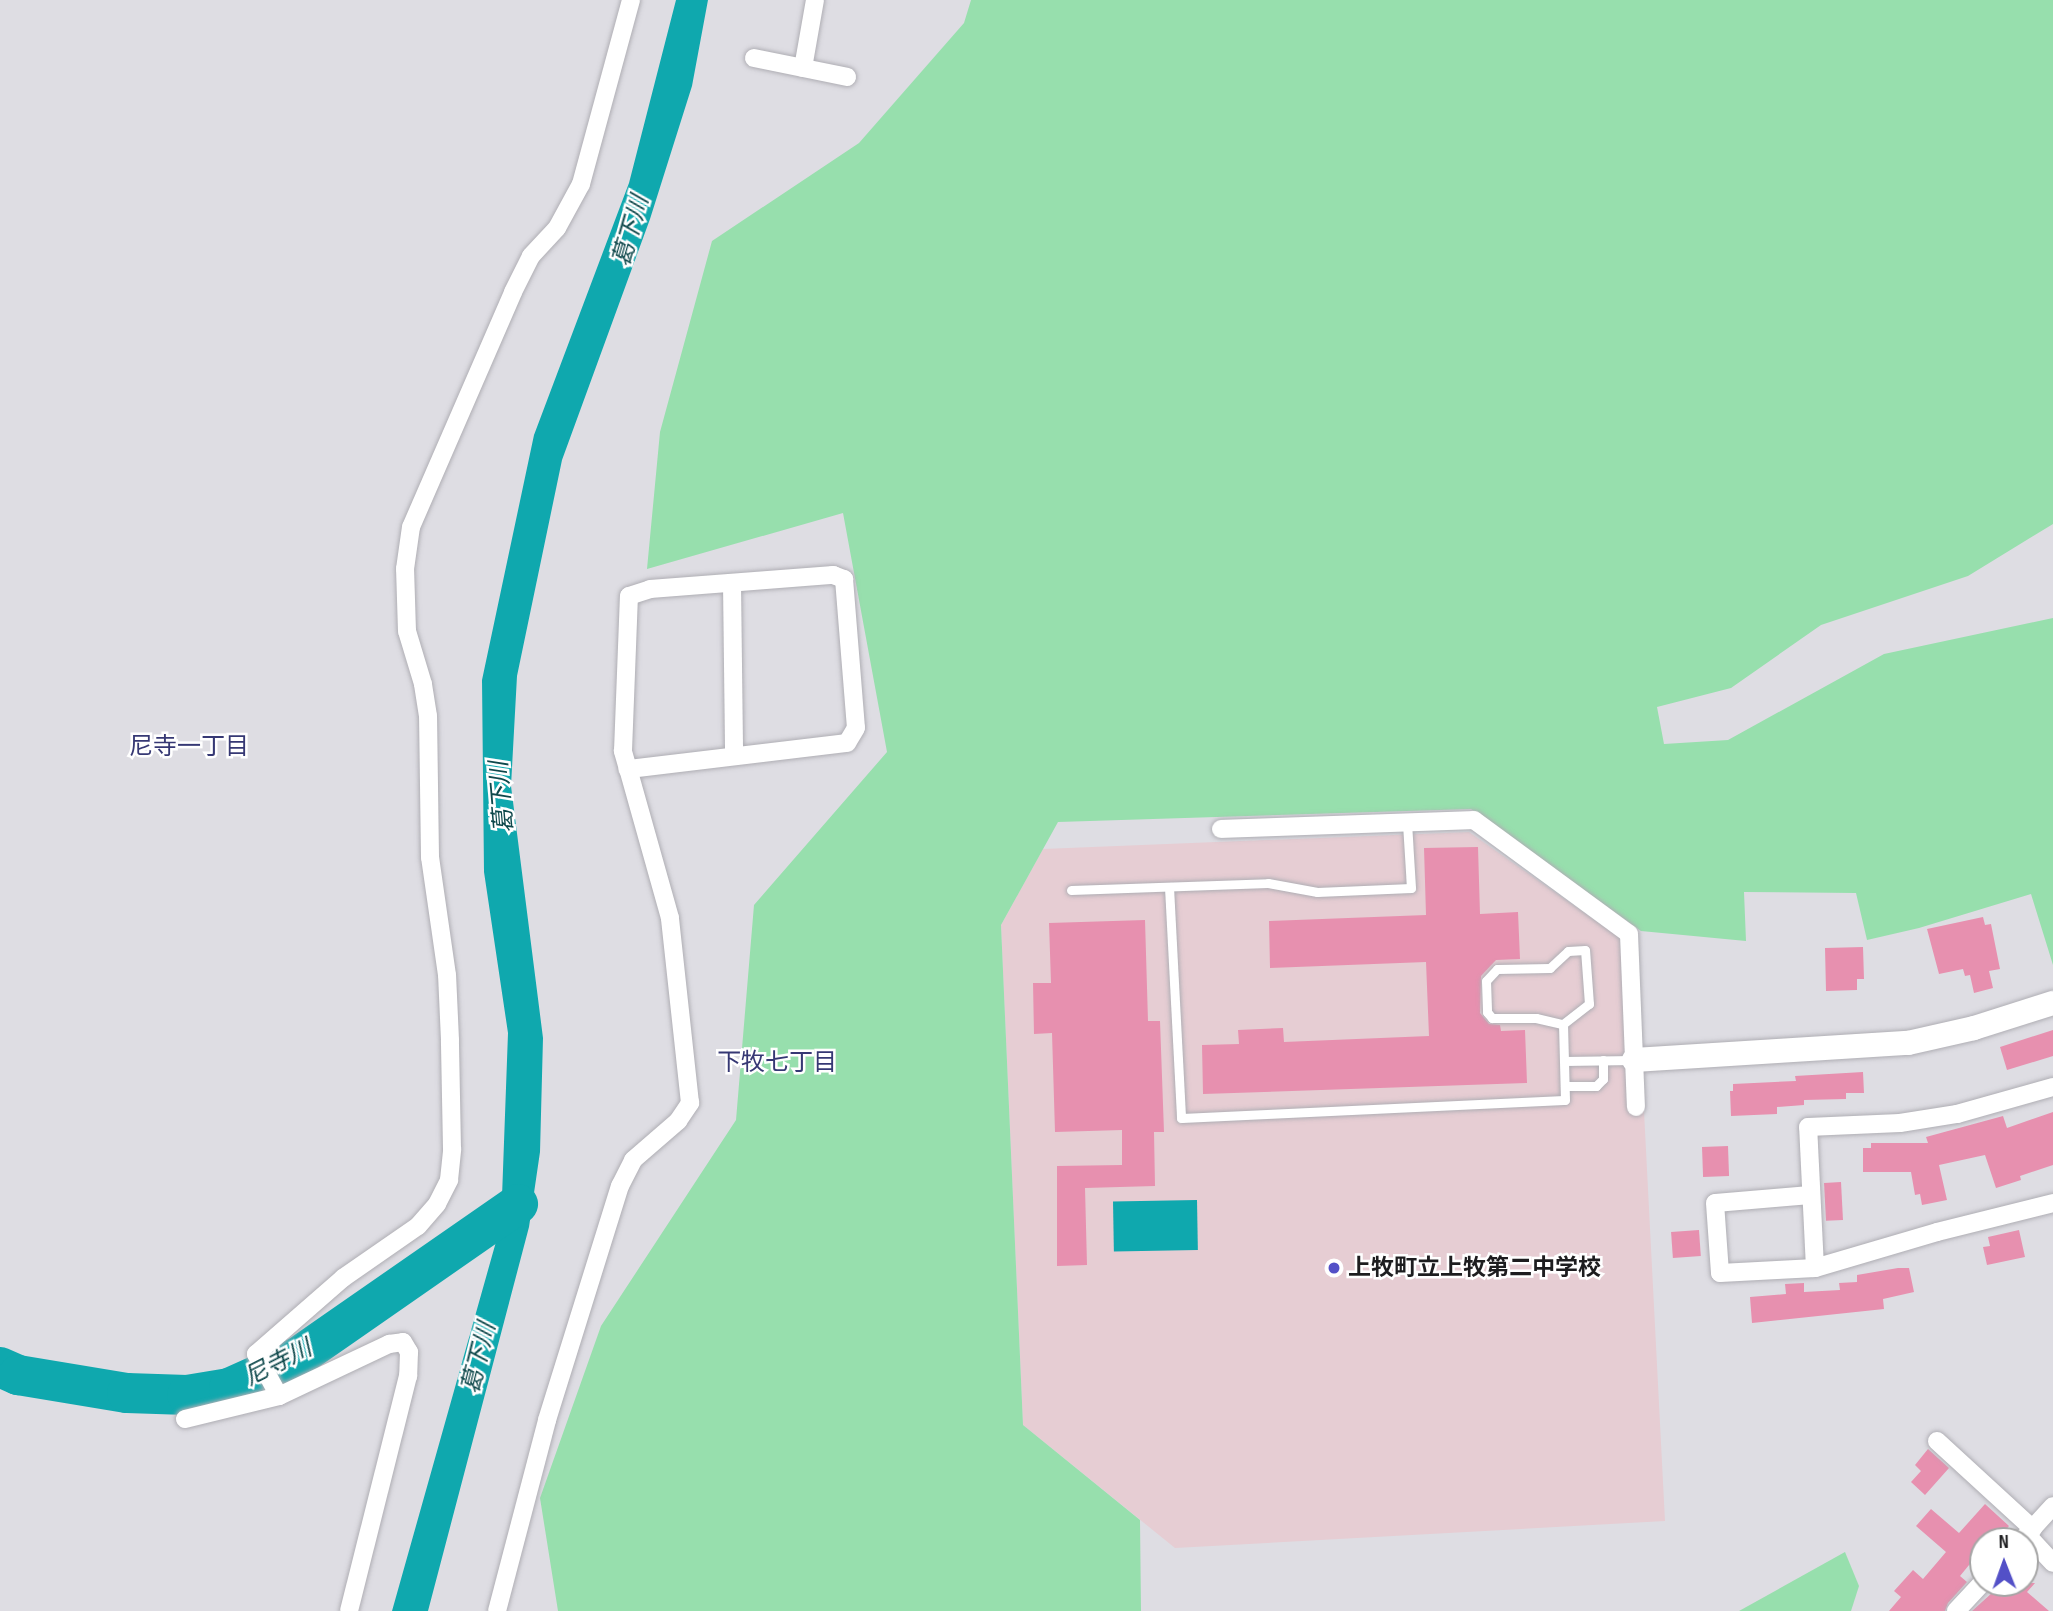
<!DOCTYPE html>
<meta charset="utf-8">
<style>
body{margin:0}
#map{position:relative;width:2053px;height:1611px;overflow:hidden;background:#dedde3;font-family:"Sofia Sans Condensed","Noto Sans JP",sans-serif}
div>[style]{position:absolute}
.education>*{inset:0;background:#e6cdd3}
.green>*{inset:0;background:#97dfad}
.water>*{inset:0;background:#0fa8ae;transform-origin:0 0}
.river>*{height:40px;margin:-20px;padding:0 20px;transform-origin:20px;border-radius:20px;background:#0fa8ae}
.building>*{inset:0;background:#e790af;transform-origin:0 0}
.roads{filter:drop-shadow(0 0 2px #afaeb4) drop-shadow(0 0 2px #afaeb4)}
.lane>*{height:9px;margin:-4.5px;padding:0 4.5px;transform-origin:4.5px;border-radius:4.5px;background:#fff}
.street>*{height:18px;margin:-9px;padding:0 9px;transform-origin:9px;border-radius:9px;background:#fff}
.secondary>*{height:24px;margin:-12px;padding:0 12px;transform-origin:12px;border-radius:12px;background:#fff}
.dots>*{width:19px;height:19px;translate:-50% -50%;box-sizing:border-box;border:4px solid #fff;border-radius:50%}
span{translate:-50% -50%;white-space:nowrap;text-align:center;line-height:1.15;-webkit-text-stroke:5px #fff;paint-order:stroke}
.poi-label{font-size:23px;color:#1d1d1f;font-weight:700}
.left{translate:0 -50%;text-align:left}
.water-label{font-size:24px;color:#0e484b;font-style:italic}
.neighbourhood-label{font-size:24px;color:#363874}
.north{position:absolute;left:1969px;top:1527px;width:70px;height:70px;box-sizing:border-box;background:#fff;border:2px solid #a5a5a5;border-radius:50%;rotate:359deg;font-size:19px;font-weight:700;line-height:28px;text-align:center;color:#1d1d1f}
.north::after{content:'';display:block;margin:auto;width:24px;height:32px;background:#5350c7;clip-path:polygon(50% 0,100% 100%,50% 72%,0 100%)}
</style>
<div id="map">
<div class="education">
<div style="clip-path:polygon(1469px 832px,1620px 938px,1629px 1110px,1644px 1111px,1665px 1521px,1175px 1548px,1023px 1425px,1001px 925px,1043px 849px)"></div>
</div>
<div class="green">
<div style="clip-path:polygon(971px 0,2053px 0,2053px 524px,1968px 576px,1821px 625px,1731px 688px,1657px 707px,1664px 744px,1728px 740px,1884px 654px,2053px 618px,2053px 965px,2031px 894px,1919px 928px,1867px 940px,1856px 893px,1744px 892px,1746px 941px,1641px 931px,1471px 809px,1058px 822px,1001px 925px,1023px 1425px,1140px 1520px,1141px 1611px,558px 1611px,540px 1498px,601px 1326px,736px 1120px,754px 905px,887px 752px,843px 513px,647px 569px,660px 432px,712px 241px,859px 143px,964px 23px)"></div>
<div style="clip-path:polygon(1845px 1552px,1859px 1586px,1851px 1611px,1739px 1611px)"></div>
</div>
<div class="water">
<div style="clip-path:polygon(676px 0,708px 0,692px 86px,650px 219px,562px 460px,517px 676px,511px 786px,543px 1038px,540px 1152px,529px 1227px,428px 1611px,392px 1611px,501px 1224px,508px 1033px,484px 872px,482px 680px,534px 435px,629px 183px)"></div>
<div style="left:1197px;top:1200px;width:50px;height:84px;rotate:89deg"></div>
</div>
<div class="river">
<div style="left:0;top:1367px;width:20px;rotate:24deg"></div>
<div style="left:18px;top:1375px;width:110px;rotate:9.4deg"></div>
<div style="left:127px;top:1393px;width:60px;rotate:1.9deg"></div>
<div style="left:187px;top:1395px;width:43px;rotate:-9.5deg"></div>
<div style="left:229px;top:1388px;width:76px;rotate:-24.2deg"></div>
<div style="left:298px;top:1357px;width:268px;rotate:-34.8deg"></div>
</div>
<div class="building">
<div style="clip-path:polygon(1478px 847px,1480px 914px,1518px 912px,1520px 959px,1496px 960px,1481px 976px,1480px 1013px,1489px 1024px,1500px 1025px,1501px 1031px,1525px 1030px,1527px 1083px,1203px 1094px,1202px 1045px,1239px 1044px,1238px 1030px,1283px 1028px,1284px 1042px,1429px 1036px,1426px 962px,1270px 968px,1269px 921px,1426px 915px,1424px 848px)"></div>
<div style="clip-path:polygon(1983px 917px,1985px 925px,1991px 924px,2000px 969px,1989px 971px,1993px 988px,1974px 993px,1970px 975px,1965px 976px,1963px 969px,1939px 974px,1927px 929px)"></div>
<div style="clip-path:polygon(1145px 920px,1148px 1021px,1160px 1021px,1164px 1132px,1154px 1132px,1155px 1186px,1085px 1188px,1087px 1265px,1057px 1266px,1057px 1166px,1122px 1165px,1122px 1130px,1055px 1132px,1052px 1033px,1034px 1034px,1033px 983px,1051px 983px,1049px 923px)"></div>
<div style="clip-path:polygon(1863px 947px,1864px 979px,1857px 979px,1857px 990px,1826px 991px,1825px 948px)"></div>
<div style="clip-path:polygon(2053px 1030px,2053px 1056px,2007px 1070px,2000px 1047px)"></div>
<div style="clip-path:polygon(1863px 1072px,1864px 1093px,1846px 1093px,1846px 1099px,1804px 1100px,1804px 1105px,1777px 1107px,1777px 1114px,1731px 1116px,1730px 1091px,1733px 1091px,1733px 1084px,1796px 1081px,1795px 1076px)"></div>
<div style="clip-path:polygon(2053px 1112px,2053px 1165px,2020px 1176px,2021px 1180px,1996px 1188px,1985px 1155px,1939px 1165px,1947px 1200px,1922px 1205px,1920px 1194px,1915px 1195px,1911px 1172px,1863px 1172px,1863px 1148px,1871px 1148px,1871px 1143px,1928px 1143px,1926px 1137px,2003px 1116px,2007px 1128px)"></div>
<div style="left:1728px;top:1146px;width:30px;height:26px;rotate:88deg"></div>
<div style="left:1841px;top:1182px;width:38px;height:17px;rotate:87deg"></div>
<div style="left:1699px;top:1230px;width:26px;height:28px;rotate:86deg"></div>
<div style="clip-path:polygon(2019px 1230px,2025px 1257px,1987px 1265px,1983px 1247px,1990px 1246px,1988px 1237px)"></div>
<div style="clip-path:polygon(1898px 1268px,1909px 1268px,1914px 1292px,1883px 1299px,1884px 1309px,1752px 1323px,1750px 1297px,1786px 1294px,1785px 1284px,1804px 1283px,1804px 1292px,1840px 1290px,1839px 1283px,1857px 1282px,1857px 1275px)"></div>
<div style="clip-path:polygon(1928px 1449px,1949px 1468px,1925px 1495px,1911px 1482px,1921px 1471px,1915px 1465px)"></div>
<div style="clip-path:polygon(1985px 1504px,2009px 1526px,1996px 1541px,1983px 1541px,1983px 1548px,1960px 1576px,1967px 1582px,1948px 1603px,1945px 1611px,1889px 1611px,1901px 1597px,1894px 1591px,1913px 1570px,1923px 1579px,1946px 1552px,1916px 1526px,1931px 1509px,1959px 1533px)"></div>
<div style="clip-path:polygon(2003px 1583px,2035px 1583px,2027px 1592px,2049px 1611px,1972px 1611px)"></div>
</div>
<div class="roads">
<div class="lane">
<div style="left:1169px;top:887px;width:231px;rotate:87deg"></div>
<div style="left:1181px;top:1118px;width:384px;rotate:-2.7deg"></div>
<div style="left:1565px;top:1100px;width:76px;rotate:-91.5deg"></div>
<div style="left:1563px;top:1024px;width:33px;rotate:-38deg"></div>
<div style="left:1589px;top:1004px;width:54px;rotate:-94.2deg"></div>
<div style="left:1585px;top:950px;width:17px;rotate:177deg"></div>
<div style="left:1568px;top:951px;width:25px;rotate:137deg"></div>
<div style="left:1550px;top:968px;width:53px;rotate:178.9deg"></div>
<div style="left:1497px;top:969px;width:16px;rotate:133deg"></div>
<div style="left:1486px;top:981px;width:31px;rotate:88deg"></div>
<div style="left:1487px;top:1012px;width:8px;rotate:50deg"></div>
<div style="left:1492px;top:1018px;width:44px"></div>
<div style="left:1536px;top:1018px;width:28px;rotate:13deg"></div>
<div style="left:1071px;top:890px;width:197px;rotate:-2deg"></div>
<div style="left:1268px;top:883px;width:50px;rotate:10.4deg"></div>
<div style="left:1317px;top:892px;width:94px;rotate:-2.4deg"></div>
<div style="left:1411px;top:888px;width:65px;rotate:-93.5deg"></div>
<div style="left:1564px;top:1061px;width:69px;rotate:-0.8deg"></div>
<div style="left:1565px;top:1086px;width:31px"></div>
<div style="left:1596px;top:1086px;width:10px;rotate:-45deg"></div>
<div style="left:1603px;top:1079px;width:19px;rotate:-90deg"></div>
</div>
<div class="street">
<div style="left:754px;top:58px;width:95px;rotate:11.5deg"></div>
<div style="left:803px;top:68px;width:69px;rotate:-80deg"></div>
<div style="left:732px;top:583px;width:173px;rotate:89.3deg"></div>
<div style="left:1221px;top:829px;width:253px;rotate:-2deg"></div>
<div style="left:1474px;top:820px;width:192px;rotate:36.3deg"></div>
<div style="left:1629px;top:934px;width:173px;rotate:87.7deg"></div>
<div style="left:1810px;top:1195px;width:95px;rotate:175.2deg"></div>
<div style="left:1715px;top:1203px;width:70px;rotate:85.9deg"></div>
<div style="left:1720px;top:1273px;width:95px;rotate:-3deg"></div>
<div style="left:1815px;top:1268px;width:127px;rotate:-16.4deg"></div>
<div style="left:1937px;top:1232px;width:120px;rotate:-14deg"></div>
<div style="left:1815px;top:1268px;width:141px;rotate:-92.8deg"></div>
<div style="left:1808px;top:1127px;width:92px;rotate:-2.5deg"></div>
<div style="left:1900px;top:1123px;width:58px;rotate:-9deg"></div>
<div style="left:1957px;top:1114px;width:100px;rotate:-15.7deg"></div>
<div style="left:279px;top:1396px;width:48px;rotate:-118.7deg"></div>
<div style="left:256px;top:1354px;width:116px;rotate:-41.1deg"></div>
<div style="left:343px;top:1278px;width:91px;rotate:-34.7deg"></div>
<div style="left:418px;top:1226px;width:29px;rotate:-49deg"></div>
<div style="left:437px;top:1204px;width:27px;rotate:-63deg"></div>
<div style="left:449px;top:1180px;width:31px;rotate:-84deg"></div>
<div style="left:452px;top:1149px;width:109px;rotate:-91.1deg"></div>
<div style="left:450px;top:1040px;width:65px;rotate:-92.6deg"></div>
<div style="left:447px;top:975px;width:119px;rotate:-98.2deg"></div>
<div style="left:430px;top:857px;width:141px;rotate:-90.8deg"></div>
<div style="left:428px;top:716px;width:32px;rotate:-99deg"></div>
<div style="left:423px;top:684px;width:55px;rotate:-106.8deg"></div>
<div style="left:407px;top:631px;width:62px;rotate:-91.8deg"></div>
<div style="left:405px;top:569px;width:42px;rotate:-81.9deg"></div>
<div style="left:411px;top:527px;width:256px;rotate:-66.5deg"></div>
<div style="left:513px;top:292px;width:40px;rotate:-63.4deg"></div>
<div style="left:531px;top:256px;width:38px;rotate:-47deg"></div>
<div style="left:557px;top:228px;width:50px;rotate:-61.4deg"></div>
<div style="left:581px;top:184px;width:191px;rotate:-74.8deg"></div>
<div style="left:185px;top:1419px;width:97px;rotate:-13.7deg"></div>
<div style="left:279px;top:1396px;width:122px;rotate:-25.3deg"></div>
<div style="left:389px;top:1344px;width:14px;rotate:-8deg"></div>
<div style="left:403px;top:1342px;width:12px;rotate:59deg"></div>
<div style="left:409px;top:1352px;width:24px;rotate:92deg"></div>
<div style="left:408px;top:1376px;width:242px;rotate:104.1deg"></div>
<div style="left:1937px;top:1441px;width:130px;rotate:42.5deg"></div>
<div style="left:2027px;top:1535px;width:38px;rotate:47deg"></div>
<div style="left:2021px;top:1541px;width:47px;rotate:-47.6deg"></div>
<div style="left:497px;top:1611px;width:197px;rotate:-75.3deg"></div>
<div style="left:547px;top:1420px;width:245px;rotate:-72.7deg"></div>
<div style="left:620px;top:1186px;width:29px;rotate:-63deg"></div>
<div style="left:633px;top:1160px;width:60px;rotate:-40.9deg"></div>
<div style="left:678px;top:1121px;width:22px;rotate:-56deg"></div>
<div style="left:690px;top:1103px;width:186px;rotate:-96.2deg"></div>
<div style="left:670px;top:918px;width:155px;rotate:-105.7deg"></div>
<div style="left:628px;top:769px;width:19px;rotate:-106deg"></div>
<div style="left:623px;top:751px;width:155px;rotate:-87.8deg"></div>
<div style="left:629px;top:596px;width:22px;rotate:-18deg"></div>
<div style="left:650px;top:589px;width:184px;rotate:-4.4deg"></div>
<div style="left:833px;top:575px;width:12px;rotate:20deg"></div>
<div style="left:844px;top:579px;width:149px;rotate:85.4deg"></div>
<div style="left:856px;top:728px;width:17px;rotate:121deg"></div>
<div style="left:847px;top:743px;width:221px;rotate:173.2deg"></div>
<div style="left:1956px;top:1611px;width:40px;rotate:-47deg"></div>
</div>
<div class="secondary">
<div style="left:1634px;top:1060px;width:275px;rotate:-3.6deg"></div>
<div style="left:1908px;top:1043px;width:68px;rotate:-12.8deg"></div>
<div style="left:1974px;top:1028px;width:83px;rotate:-17.6deg"></div>
</div>
</div>
<div class="dots">
<div style="left:1334px;top:1268px;background:#5350c7"></div>
</div>
<div class="poi-label">
<span class="left" style="left:1348px;top:1268px">上牧町立上牧第二中学校</span>
</div>
<div class="water-label">
<span style="left:631px;top:231px;rotate:-74deg">葛下川</span>
<span style="left:502px;top:797px;rotate:-95deg">葛下川</span>
<span style="left:479px;top:1358px;rotate:-76deg">葛下川</span>
<span style="left:278px;top:1363px;rotate:-27deg">尼寺川</span>
</div>
<div class="neighbourhood-label">
<span style="left:189px;top:747px">尼寺一丁目</span>
<span style="left:777px;top:1063px">下牧七丁目</span>
</div>
<div class="north">N</div>
</div>
